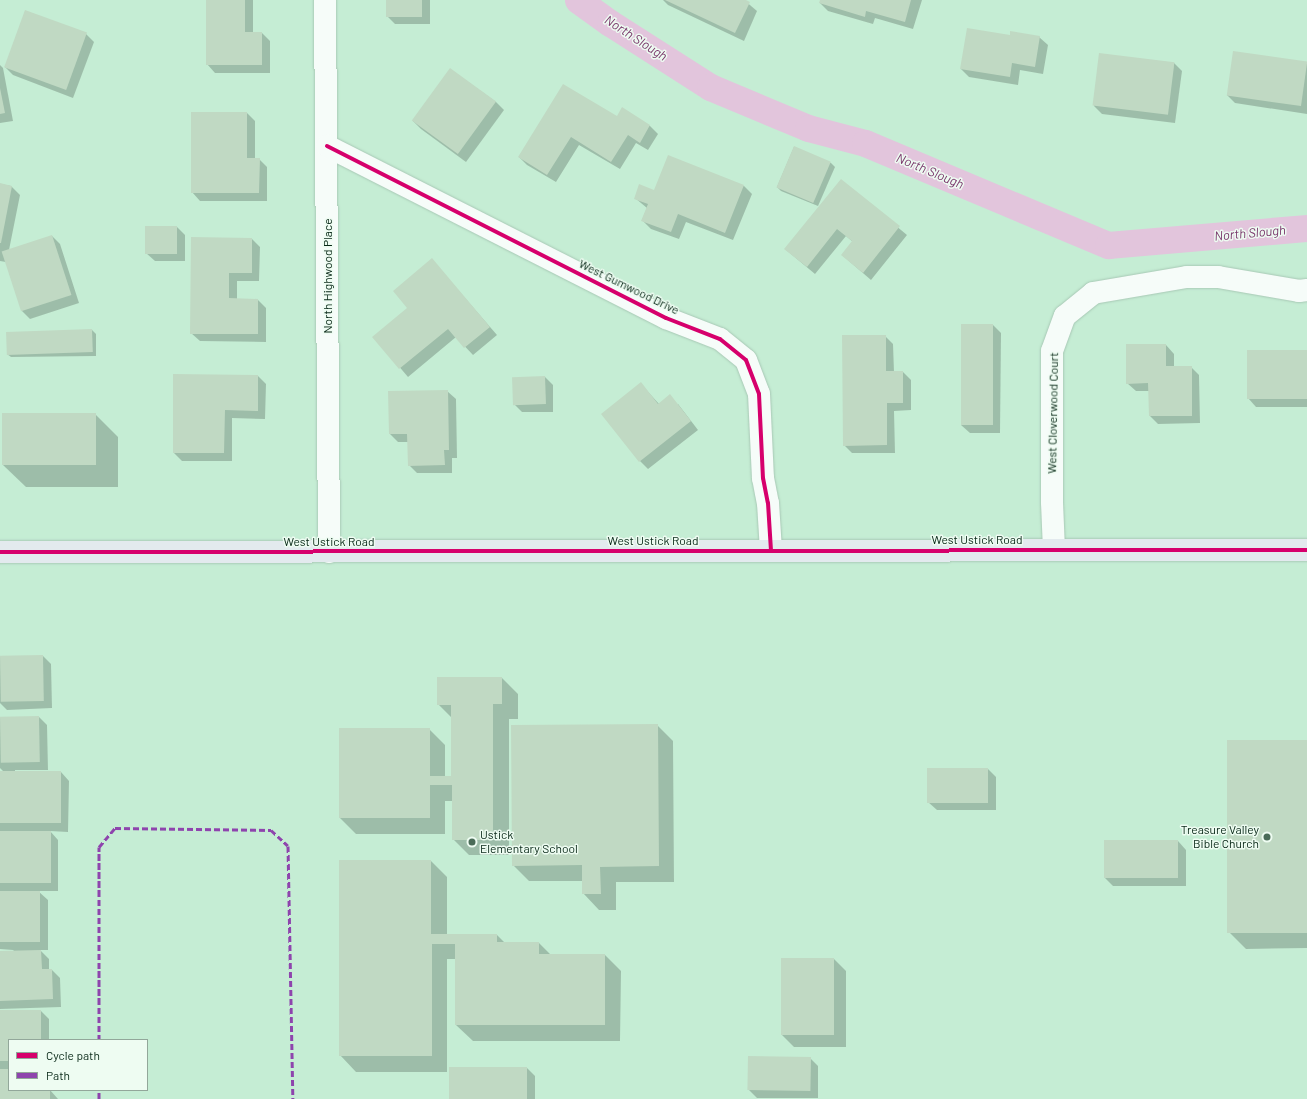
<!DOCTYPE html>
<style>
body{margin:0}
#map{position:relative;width:1307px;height:1099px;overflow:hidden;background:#c5edd4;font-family:Barlow,sans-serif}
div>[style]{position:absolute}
.shadow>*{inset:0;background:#0003}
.canal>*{height:27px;margin:-13.5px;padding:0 13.5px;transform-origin:13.5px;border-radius:13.5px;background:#e2c5dc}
.building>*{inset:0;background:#c0d9c3;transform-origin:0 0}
.roads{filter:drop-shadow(0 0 1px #a8c8b5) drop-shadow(0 0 1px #a8c8b5)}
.minor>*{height:22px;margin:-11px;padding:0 11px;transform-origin:11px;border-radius:11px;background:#f6fcf9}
.major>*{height:22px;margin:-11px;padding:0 11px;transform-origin:11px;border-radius:11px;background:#e3eaee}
.quiet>*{height:3px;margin-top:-1.5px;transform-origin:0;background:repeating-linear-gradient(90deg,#8e44ad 0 6px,transparent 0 9px)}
.cycleway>*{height:4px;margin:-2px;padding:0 2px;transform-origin:2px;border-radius:2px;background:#d6006c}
.dots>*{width:11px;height:11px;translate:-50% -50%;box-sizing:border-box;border:2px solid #eefcf2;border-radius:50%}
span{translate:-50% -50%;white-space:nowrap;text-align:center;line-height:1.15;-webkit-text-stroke:3px #eefcf2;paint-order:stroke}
.street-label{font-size:12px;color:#072716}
.poi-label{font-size:12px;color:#072716}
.right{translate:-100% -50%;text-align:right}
.left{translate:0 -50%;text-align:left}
.water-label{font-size:13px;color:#79366b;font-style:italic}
.legend{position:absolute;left:8px;top:1039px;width:140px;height:52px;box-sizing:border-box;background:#eefcf2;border:1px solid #92a79a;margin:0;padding:5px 7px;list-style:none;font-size:12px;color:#072716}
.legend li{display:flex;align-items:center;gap:8px;height:20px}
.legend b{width:20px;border:1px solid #92a79a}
</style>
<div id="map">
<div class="shadow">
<div style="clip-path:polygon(207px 0,253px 0,253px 33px,262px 33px,270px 41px,270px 73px,215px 73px,207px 64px)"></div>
<div style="clip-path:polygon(387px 0,430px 0,430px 24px,395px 24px,387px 16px)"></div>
<div style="clip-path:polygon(663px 0,744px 0,757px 11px,744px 41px,668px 5px)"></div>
<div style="clip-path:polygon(821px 0,922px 0,913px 29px,875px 18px,873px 24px,828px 11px,820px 3px)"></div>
<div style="clip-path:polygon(86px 34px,94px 42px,73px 98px,13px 75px,5px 67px)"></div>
<div style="clip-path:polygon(1011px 36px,1039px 37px,1048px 45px,1043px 74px,1020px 70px,1018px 85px,969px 77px,961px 69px)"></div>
<div style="clip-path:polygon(1100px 54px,1174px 63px,1182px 71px,1175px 123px,1102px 114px,1094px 106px)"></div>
<div style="clip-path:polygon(1307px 63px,1307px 114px,1235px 103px,1227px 95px)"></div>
<div style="clip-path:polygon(0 65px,3px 68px,13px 121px,0 123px)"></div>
<div style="clip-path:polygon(451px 70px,496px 102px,504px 110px,466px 162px,421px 129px,413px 121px)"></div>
<div style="clip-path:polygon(623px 109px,650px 126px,658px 134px,648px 150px,636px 143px,620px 169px,579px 145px,556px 182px,527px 165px,519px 157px,617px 118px)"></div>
<div style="clip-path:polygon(247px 113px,255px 121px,255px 159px,259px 159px,267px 167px,267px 201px,200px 201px,192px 192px)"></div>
<div style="clip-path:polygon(794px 147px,831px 163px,835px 167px,818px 206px,781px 191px,777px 187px)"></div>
<div style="clip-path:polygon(841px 180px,907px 235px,871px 280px,842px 255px,853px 242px,846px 236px,815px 274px,785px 249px)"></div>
<div style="clip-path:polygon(0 184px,11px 186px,20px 195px,9px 250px,52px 236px,60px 244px,79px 303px,30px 319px,22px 311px,6px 262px,0 261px)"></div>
<div style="clip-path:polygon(744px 186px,752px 194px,733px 240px,686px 222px,679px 239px,651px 229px,642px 220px,647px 208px,635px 198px,654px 192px)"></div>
<div style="clip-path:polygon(177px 227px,185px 235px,185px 261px,155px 261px,146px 253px)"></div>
<div style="clip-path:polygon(192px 238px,252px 239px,260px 247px,259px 281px,237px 281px,237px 300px,258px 300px,266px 308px,266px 342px,200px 341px,191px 333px)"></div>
<div style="clip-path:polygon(432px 260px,497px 335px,473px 355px,456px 337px,408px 377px,374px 337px,409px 308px)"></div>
<div style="clip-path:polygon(993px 325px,1001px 333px,1000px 433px,970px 433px,961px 425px)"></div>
<div style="clip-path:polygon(92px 330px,96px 334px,96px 356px,11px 357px,7px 354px)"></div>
<div style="clip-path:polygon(885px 336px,893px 344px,894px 372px,903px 372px,911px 380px,911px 410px,894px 411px,895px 453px,852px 453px,844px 445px)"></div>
<div style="clip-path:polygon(1166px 345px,1174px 354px,1174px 367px,1191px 367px,1199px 375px,1200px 423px,1158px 424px,1150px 416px,1150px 391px,1136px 391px,1127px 383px)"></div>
<div style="clip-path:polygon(1307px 351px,1307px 407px,1256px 407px,1248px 398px)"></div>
<div style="clip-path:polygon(258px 376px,266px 384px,265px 419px,232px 418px,232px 461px,182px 461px,174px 453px)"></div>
<div style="clip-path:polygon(545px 377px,553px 385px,553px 412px,522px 412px,514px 404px)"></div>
<div style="clip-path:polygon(641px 384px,659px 404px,678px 404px,698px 430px,648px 469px,640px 461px)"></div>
<div style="clip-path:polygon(447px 391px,456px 399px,457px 458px,452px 458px,452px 473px,417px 473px,409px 465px,408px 442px,398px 442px,390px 434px)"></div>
<div style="clip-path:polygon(95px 414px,118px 437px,118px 487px,26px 487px,3px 465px)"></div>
<div style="clip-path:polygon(43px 656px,51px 664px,52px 708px,7px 710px,0 703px,0 657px)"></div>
<div style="clip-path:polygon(438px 678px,502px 678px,518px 694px,518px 719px,509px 719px,509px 855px,469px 855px,453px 839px,453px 801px,445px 801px,445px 834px,356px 834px,340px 818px,429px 729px,445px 745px,445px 777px,452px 777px,452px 718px,438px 704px)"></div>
<div style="clip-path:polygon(39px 717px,47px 725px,48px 770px,15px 770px,15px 772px,61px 772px,69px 781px,68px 832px,50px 831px,58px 840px,58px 891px,38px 891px,48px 900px,48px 950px,40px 950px,49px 959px,49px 970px,52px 970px,60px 978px,61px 1007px,0 1009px,0 952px,14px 951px,13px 950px,0 949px,0 772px,4px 772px,0 768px,0 718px)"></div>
<div style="clip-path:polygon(657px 725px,673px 741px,674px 882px,616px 882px,616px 910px,599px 910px,583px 893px,583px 881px,529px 881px,513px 865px)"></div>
<div style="clip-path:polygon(1307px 741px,1307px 948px,1246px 949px,1230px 933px)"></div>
<div style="clip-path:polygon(988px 769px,996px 777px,996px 810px,937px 810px,928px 802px)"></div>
<div style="clip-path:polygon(1105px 841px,1178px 841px,1186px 850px,1186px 886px,1113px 886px,1105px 878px)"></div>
<div style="clip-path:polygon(340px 861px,431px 861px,447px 877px,447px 935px,497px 935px,505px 943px,539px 943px,551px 955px,605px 955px,621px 971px,620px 1041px,473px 1041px,456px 1025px,456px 959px,447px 959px,447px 1072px,356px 1072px,340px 1055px)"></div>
<div style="clip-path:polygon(834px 959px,846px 971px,846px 1047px,794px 1047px,782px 1035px)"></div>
<div style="clip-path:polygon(0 1011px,41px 1011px,49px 1019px,49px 1040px,9px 1040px,9px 1090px,50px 1090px,58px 1099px,0 1099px)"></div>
<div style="clip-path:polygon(810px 1058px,818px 1066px,818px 1098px,757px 1098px,749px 1090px)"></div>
<div style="clip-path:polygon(527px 1068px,535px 1076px,535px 1099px,450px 1099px)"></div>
</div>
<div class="canal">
<div style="left:578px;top:0;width:39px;rotate:36deg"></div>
<div style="left:610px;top:23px;width:119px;rotate:32.6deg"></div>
<div style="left:710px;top:87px;width:106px;rotate:22.7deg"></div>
<div style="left:808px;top:128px;width:59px;rotate:14.7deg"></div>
<div style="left:865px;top:143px;width:264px;rotate:22.8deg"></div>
<div style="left:1108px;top:245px;width:200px;rotate:-4.9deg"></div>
</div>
<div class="building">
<div style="clip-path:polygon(206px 0,245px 0,245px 32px,262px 32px,262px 65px,206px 65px)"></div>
<div style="left:386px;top:0;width:36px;height:17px"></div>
<div style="clip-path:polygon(665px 0,746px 0,750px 2px,735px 33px)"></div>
<div style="clip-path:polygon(820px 0,911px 0,905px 22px,866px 11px,865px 17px,819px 3px)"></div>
<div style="left:25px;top:10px;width:66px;height:61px;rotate:20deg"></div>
<div style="clip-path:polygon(967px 28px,1010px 35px,1010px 31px,1040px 36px,1035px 67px,1012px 63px,1010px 77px,960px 69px)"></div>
<div style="left:1233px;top:51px;width:75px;height:45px;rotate:8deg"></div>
<div style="left:1099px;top:53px;width:76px;height:53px;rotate:7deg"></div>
<div style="left:450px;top:68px;width:57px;height:65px;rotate:36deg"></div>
<div style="clip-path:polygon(563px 84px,617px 116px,622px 107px,650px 125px,640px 143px,628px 135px,611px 162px,571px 137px,547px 175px,518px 157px)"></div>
<div style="clip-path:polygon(0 88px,5px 113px,0 114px)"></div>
<div style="clip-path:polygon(191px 112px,247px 112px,247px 158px,260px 158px,259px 193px,191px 193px)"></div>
<div style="left:794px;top:146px;width:40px;height:45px;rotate:23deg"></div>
<div style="clip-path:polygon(668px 155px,744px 185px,725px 233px,678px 214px,671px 232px,641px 221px,648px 204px,634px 199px,639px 184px,654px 190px)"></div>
<div style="clip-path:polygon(841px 179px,900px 226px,863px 273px,841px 255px,852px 241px,837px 229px,807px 267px,784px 249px)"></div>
<div style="clip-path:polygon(0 183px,12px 186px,1px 243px,0 243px)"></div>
<div style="left:145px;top:226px;width:32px;height:28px"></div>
<div style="left:52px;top:235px;width:63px;height:53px;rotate:72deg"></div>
<div style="clip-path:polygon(191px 237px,252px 238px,252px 273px,229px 273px,229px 298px,258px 299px,258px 334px,190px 334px)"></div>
<div style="clip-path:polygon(432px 258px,490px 327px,464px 348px,448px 329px,399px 369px,372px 337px,407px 308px,393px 291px)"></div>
<div style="left:961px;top:324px;width:32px;height:101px"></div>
<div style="left:92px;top:329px;width:23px;height:86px;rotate:88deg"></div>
<div style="clip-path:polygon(842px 335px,886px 335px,886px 371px,903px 371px,903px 403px,887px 403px,887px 445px,843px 446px)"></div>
<div style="clip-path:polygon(1126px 344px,1166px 344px,1166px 366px,1192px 366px,1192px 416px,1149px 416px,1148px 383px,1126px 384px)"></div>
<div style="left:1247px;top:350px;width:60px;height:49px"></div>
<div style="clip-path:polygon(173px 374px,258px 375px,258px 411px,225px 410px,224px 453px,173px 453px)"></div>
<div style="left:545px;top:376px;width:28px;height:33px;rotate:88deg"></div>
<div style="clip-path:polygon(641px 382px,658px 404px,670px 394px,691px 421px,639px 462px,601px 414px)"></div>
<div style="clip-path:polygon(448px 390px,449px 450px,444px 450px,445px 465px,408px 466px,407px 434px,389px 434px,388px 391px)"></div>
<div style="left:2px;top:413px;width:94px;height:52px"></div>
<div style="left:43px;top:655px;width:46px;height:43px;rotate:89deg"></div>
<div style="clip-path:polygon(437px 677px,502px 677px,502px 704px,493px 704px,493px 840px,452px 840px,452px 785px,430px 785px,430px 818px,339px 818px,339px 728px,430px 728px,430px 776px,451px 776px,451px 705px,437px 705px)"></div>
<div style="left:39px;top:716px;width:46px;height:39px;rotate:89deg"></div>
<div style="clip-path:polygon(658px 724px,659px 866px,600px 867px,601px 894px,582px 894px,582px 865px,512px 866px,511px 725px)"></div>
<div style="left:1307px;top:740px;width:193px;height:80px;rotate:90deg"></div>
<div style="left:927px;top:768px;width:61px;height:35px"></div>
<div style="left:0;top:771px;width:61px;height:52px"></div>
<div style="left:0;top:831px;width:51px;height:52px"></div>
<div style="left:1104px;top:840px;width:74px;height:38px"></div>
<div style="clip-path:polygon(339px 860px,431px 860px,431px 934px,497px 934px,497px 942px,539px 942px,539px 954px,605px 954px,605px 1025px,455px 1025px,455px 944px,432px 944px,432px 1056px,339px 1056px)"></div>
<div style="left:0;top:891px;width:40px;height:51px"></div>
<div style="clip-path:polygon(41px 950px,42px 969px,52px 969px,53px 999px,0 1001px,0 951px)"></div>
<div style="left:781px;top:958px;width:53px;height:77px"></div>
<div style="clip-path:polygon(0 1010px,41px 1010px,41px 1040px,9px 1040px,9px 1061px,0 1061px)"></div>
<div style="left:748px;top:1056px;width:63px;height:34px;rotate:1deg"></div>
<div style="left:449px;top:1067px;width:78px;height:32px"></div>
<div style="clip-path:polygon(0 1069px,9px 1069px,9px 1090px,50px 1090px,50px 1099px,0 1099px)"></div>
</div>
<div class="roads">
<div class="minor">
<div style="left:325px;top:0;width:552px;rotate:89.58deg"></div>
<div style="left:327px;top:146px;width:380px;rotate:26.9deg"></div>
<div style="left:666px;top:318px;width:58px;rotate:21.3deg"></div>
<div style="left:720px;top:339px;width:33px;rotate:39deg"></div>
<div style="left:746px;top:360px;width:36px;rotate:69deg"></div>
<div style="left:759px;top:394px;width:84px;rotate:87.3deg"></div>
<div style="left:763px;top:478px;width:25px;rotate:79deg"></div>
<div style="left:768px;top:503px;width:48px;rotate:86.4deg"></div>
<div style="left:1054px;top:550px;width:48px;rotate:-92.4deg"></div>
<div style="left:1052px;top:502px;width:151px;rotate:-90deg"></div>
<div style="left:1052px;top:351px;width:37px;rotate:-70deg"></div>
<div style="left:1065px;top:316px;width:36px;rotate:-39deg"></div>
<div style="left:1093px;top:293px;width:95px;rotate:-9.7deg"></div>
<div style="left:1187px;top:277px;width:31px"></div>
<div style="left:1218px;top:277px;width:82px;rotate:9.8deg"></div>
<div style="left:1299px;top:291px;width:8px;rotate:-7deg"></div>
</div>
<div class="major">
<div style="left:0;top:552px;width:1307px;rotate:-0.09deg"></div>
</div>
</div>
<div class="quiet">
<div style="left:99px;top:1040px;width:193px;rotate:-90deg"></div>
<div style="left:99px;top:847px;width:25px;rotate:-50deg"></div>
<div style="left:115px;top:828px;width:156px;rotate:0.7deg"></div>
<div style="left:271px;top:830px;width:23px;rotate:43deg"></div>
<div style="left:288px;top:846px;width:253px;rotate:88.9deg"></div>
<div style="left:99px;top:1099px;width:9px;rotate:-90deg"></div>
</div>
<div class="cycleway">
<div style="left:327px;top:146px;width:380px;rotate:26.9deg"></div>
<div style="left:666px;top:318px;width:58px;rotate:21.3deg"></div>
<div style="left:720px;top:339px;width:33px;rotate:39deg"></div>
<div style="left:746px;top:360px;width:36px;rotate:69deg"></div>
<div style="left:759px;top:394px;width:84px;rotate:87.3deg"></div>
<div style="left:763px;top:478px;width:25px;rotate:79deg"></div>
<div style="left:768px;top:503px;width:48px;rotate:86.4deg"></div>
<div style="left:0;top:552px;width:1307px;rotate:-0.09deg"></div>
</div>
<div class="dots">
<div style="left:1267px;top:837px;background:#4a6c58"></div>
<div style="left:472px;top:842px;background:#4a6c58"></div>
</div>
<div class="street-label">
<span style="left:328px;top:276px;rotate:-90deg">North Highwood Place</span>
<span style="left:629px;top:287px;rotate:26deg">West Gumwood Drive</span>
<span style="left:1053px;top:413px;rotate:-89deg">West Cloverwood Court</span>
<span style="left:977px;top:540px">West Ustick Road</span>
<span style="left:653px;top:541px">West Ustick Road</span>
<span style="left:329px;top:542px">West Ustick Road</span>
</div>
<div class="poi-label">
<span class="right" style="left:1259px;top:837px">Treasure Valley<br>Bible Church</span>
<span class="left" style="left:480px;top:842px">Ustick<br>Elementary School</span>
</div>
<div class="water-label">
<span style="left:636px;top:38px;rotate:33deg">North Slough</span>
<span style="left:930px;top:171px;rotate:23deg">North Slough</span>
<span style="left:1250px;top:233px;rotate:-5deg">North Slough</span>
</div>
<ul class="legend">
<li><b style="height:5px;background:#d6006c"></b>Cycle path</li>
<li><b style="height:5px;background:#8e44ad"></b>Path</li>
</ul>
</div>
